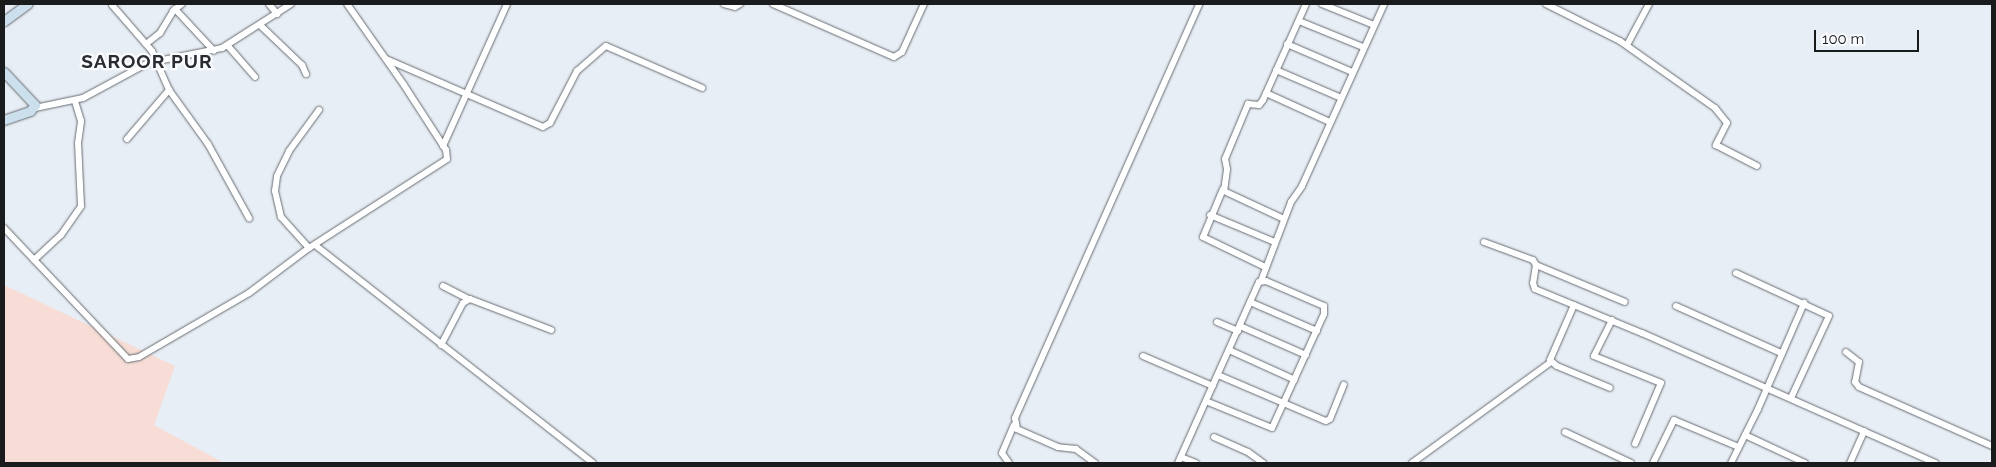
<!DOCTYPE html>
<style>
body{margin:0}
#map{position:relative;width:1996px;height:467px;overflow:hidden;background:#e8eef5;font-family:Raleway,sans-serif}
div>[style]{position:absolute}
.industrial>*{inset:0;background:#f7ddd5}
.roads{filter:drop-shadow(0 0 1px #676c72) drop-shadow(0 0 1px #676c72)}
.street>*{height:6px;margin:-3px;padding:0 3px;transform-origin:3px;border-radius:3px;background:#fff}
.secondary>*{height:9px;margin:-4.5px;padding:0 4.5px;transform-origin:4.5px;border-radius:4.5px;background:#cbdfed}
span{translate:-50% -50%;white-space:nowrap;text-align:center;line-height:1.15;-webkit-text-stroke:4.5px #f9fbfe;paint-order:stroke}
.district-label{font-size:19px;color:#292d32;font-weight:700;letter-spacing:1px}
.frame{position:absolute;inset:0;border:5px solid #191b1d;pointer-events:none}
.scale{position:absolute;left:1814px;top:30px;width:105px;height:22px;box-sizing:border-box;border:2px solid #191b1d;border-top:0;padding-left:6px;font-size:15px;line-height:18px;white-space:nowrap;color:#191b1d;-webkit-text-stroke:4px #f9fbfe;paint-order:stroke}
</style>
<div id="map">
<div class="industrial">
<div style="clip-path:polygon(4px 285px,175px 366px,154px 425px,224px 463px,4px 463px)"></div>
</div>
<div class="roads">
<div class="street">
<div style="left:269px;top:4px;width:13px;rotate:51deg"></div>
<div style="left:724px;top:4px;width:11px;rotate:15deg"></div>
<div style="left:735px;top:7px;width:6px;rotate:-31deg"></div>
<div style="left:773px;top:4px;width:132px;rotate:23.7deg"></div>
<div style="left:894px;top:57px;width:9px;rotate:-32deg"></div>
<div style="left:902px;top:52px;width:53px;rotate:-65.4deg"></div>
<div style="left:1322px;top:4px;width:56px;rotate:22deg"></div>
<div style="left:1546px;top:4px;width:83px;rotate:26.6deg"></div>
<div style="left:1620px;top:41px;width:116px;rotate:35.2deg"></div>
<div style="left:1715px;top:108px;width:19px;rotate:51deg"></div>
<div style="left:1727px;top:123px;width:25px;rotate:117deg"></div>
<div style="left:1716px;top:145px;width:46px;rotate:27.1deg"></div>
<div style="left:112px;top:5px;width:61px;rotate:49deg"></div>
<div style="left:152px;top:51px;width:43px;rotate:66.4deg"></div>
<div style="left:169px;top:90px;width:67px;rotate:54.2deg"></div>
<div style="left:208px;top:144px;width:85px;rotate:61deg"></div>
<div style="left:175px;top:9px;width:57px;rotate:47.1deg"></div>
<div style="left:1299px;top:21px;width:69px;rotate:22.1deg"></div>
<div style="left:261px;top:26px;width:57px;rotate:43.6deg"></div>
<div style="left:302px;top:65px;width:10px;rotate:66deg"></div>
<div style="left:146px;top:44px;width:18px;rotate:-38deg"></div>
<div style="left:160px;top:33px;width:26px;rotate:-59deg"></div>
<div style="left:173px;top:11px;width:11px;rotate:-38deg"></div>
<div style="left:1287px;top:44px;width:71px;rotate:23.3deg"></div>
<div style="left:1627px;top:45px;width:47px;rotate:-61.8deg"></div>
<div style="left:228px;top:46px;width:41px;rotate:48.9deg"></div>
<div style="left:386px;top:59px;width:171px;rotate:23.4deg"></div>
<div style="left:543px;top:127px;width:8px;rotate:-30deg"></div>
<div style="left:550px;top:123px;width:59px;rotate:-62.6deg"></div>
<div style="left:577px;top:71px;width:38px;rotate:-41deg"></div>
<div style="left:606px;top:46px;width:105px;rotate:23.6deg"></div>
<div style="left:1276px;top:70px;width:71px;rotate:23.3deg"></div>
<div style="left:1266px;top:93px;width:70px;rotate:24.4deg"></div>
<div style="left:35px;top:108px;width:49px;rotate:-11.8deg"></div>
<div style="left:83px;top:98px;width:74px;rotate:-28.3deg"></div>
<div style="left:148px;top:63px;width:76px;rotate:-11.5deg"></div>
<div style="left:222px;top:48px;width:82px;rotate:-32.5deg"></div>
<div style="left:127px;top:139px;width:65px;rotate:-49.4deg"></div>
<div style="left:443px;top:146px;width:156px;rotate:-65.7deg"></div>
<div style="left:1223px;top:189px;width:52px;rotate:112.6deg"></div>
<div style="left:1203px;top:237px;width:69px;rotate:25.8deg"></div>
<div style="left:1210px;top:215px;width:70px;rotate:22.6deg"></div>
<div style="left:1284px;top:219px;width:66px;rotate:-155deg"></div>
<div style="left:1224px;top:191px;width:22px;rotate:-82deg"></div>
<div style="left:1227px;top:169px;width:10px;rotate:-101deg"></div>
<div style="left:1225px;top:159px;width:60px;rotate:-67.3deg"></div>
<div style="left:1248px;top:104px;width:11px;rotate:5deg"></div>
<div style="left:1259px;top:105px;width:6px;rotate:-51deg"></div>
<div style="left:1263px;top:100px;width:105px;rotate:-65.9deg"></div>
<div style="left:4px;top:228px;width:180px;rotate:46.6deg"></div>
<div style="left:128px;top:359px;width:11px;rotate:-10deg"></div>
<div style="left:139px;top:357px;width:127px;rotate:-30.2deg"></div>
<div style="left:249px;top:293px;width:75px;rotate:-36.9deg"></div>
<div style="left:309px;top:248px;width:164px;rotate:-32.8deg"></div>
<div style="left:447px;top:159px;width:9px;rotate:-96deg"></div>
<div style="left:446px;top:150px;width:77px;rotate:-122.9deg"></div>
<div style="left:404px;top:85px;width:99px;rotate:-125.1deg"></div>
<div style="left:1484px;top:242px;width:52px;rotate:20.2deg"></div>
<div style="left:1533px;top:260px;width:6px;rotate:59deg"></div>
<div style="left:1536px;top:265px;width:18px;rotate:99deg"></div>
<div style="left:1533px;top:283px;width:6px;rotate:72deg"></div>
<div style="left:1535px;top:289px;width:116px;rotate:22.4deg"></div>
<div style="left:1642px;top:333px;width:321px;rotate:23.9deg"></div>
<div style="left:315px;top:245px;width:353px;rotate:38.1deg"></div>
<div style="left:309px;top:248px;width:42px;rotate:-132.1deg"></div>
<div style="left:281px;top:217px;width:27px;rotate:-103deg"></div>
<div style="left:275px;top:191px;width:15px;rotate:-82deg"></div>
<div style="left:277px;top:176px;width:28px;rotate:-64deg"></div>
<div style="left:289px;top:151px;width:51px;rotate:-53.8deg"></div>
<div style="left:34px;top:260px;width:37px;rotate:-43deg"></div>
<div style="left:61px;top:235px;width:35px;rotate:-55deg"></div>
<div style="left:81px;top:206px;width:63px;rotate:-92.7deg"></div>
<div style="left:78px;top:143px;width:22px;rotate:-82deg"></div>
<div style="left:81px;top:121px;width:21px;rotate:-107deg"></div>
<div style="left:1536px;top:265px;width:96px;rotate:22.6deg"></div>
<div style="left:1736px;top:273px;width:102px;rotate:24.8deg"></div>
<div style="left:1829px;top:316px;width:90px;rotate:114.9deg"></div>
<div style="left:1261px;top:281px;width:85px;rotate:-69.2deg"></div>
<div style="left:1291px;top:202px;width:19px;rotate:-55deg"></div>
<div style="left:1302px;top:186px;width:200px;rotate:-65.7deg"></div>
<div style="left:443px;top:286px;width:28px;rotate:27deg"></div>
<div style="left:1250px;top:302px;width:73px;rotate:23.4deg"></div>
<div style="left:1574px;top:305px;width:60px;rotate:113.6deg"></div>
<div style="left:1550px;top:360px;width:9px;rotate:41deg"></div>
<div style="left:1557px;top:366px;width:57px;rotate:22.5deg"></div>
<div style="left:1676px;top:306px;width:115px;rotate:24.1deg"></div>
<div style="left:1612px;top:320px;width:40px;rotate:116.6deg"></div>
<div style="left:1594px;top:356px;width:72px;rotate:21.9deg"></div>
<div style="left:1661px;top:383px;width:66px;rotate:113.1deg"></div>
<div style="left:1217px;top:322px;width:23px;rotate:23deg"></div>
<div style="left:1240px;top:326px;width:72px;rotate:23.7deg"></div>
<div style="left:441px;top:345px;width:47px;rotate:-62.4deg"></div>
<div style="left:463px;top:303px;width:8px;rotate:-30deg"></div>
<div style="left:470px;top:299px;width:87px;rotate:20.9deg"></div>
<div style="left:1229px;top:350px;width:72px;rotate:24.4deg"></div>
<div style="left:1846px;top:352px;width:16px;rotate:38deg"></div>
<div style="left:1859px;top:362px;width:20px;rotate:101deg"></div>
<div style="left:1855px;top:382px;width:6px;rotate:51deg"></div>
<div style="left:1859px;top:387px;width:145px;rotate:23.9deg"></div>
<div style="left:1143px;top:356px;width:76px;rotate:23.2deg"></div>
<div style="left:1218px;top:375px;width:117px;rotate:23.1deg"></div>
<div style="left:1326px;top:421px;width:4px;rotate:-27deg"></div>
<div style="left:1330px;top:419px;width:37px;rotate:-68deg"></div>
<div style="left:1565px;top:432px;width:73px;rotate:25.2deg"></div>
<div style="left:1745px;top:435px;width:66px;rotate:25deg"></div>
<div style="left:1214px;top:437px;width:37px;rotate:24deg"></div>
<div style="left:1248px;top:452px;width:19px;rotate:36deg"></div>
<div style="left:1181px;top:457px;width:16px;rotate:22deg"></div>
<div style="left:1009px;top:463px;width:12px;rotate:-125deg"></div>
<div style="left:1002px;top:453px;width:30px;rotate:-67deg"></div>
<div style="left:1095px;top:463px;width:24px;rotate:-144deg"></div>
<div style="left:1076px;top:449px;width:18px;rotate:-174deg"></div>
<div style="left:1058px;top:447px;width:45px;rotate:-156.3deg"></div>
<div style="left:1017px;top:429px;width:11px;rotate:-100deg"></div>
<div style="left:1015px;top:418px;width:453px;rotate:-66deg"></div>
<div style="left:1178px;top:463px;width:198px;rotate:-65.9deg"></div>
<div style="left:1259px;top:282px;width:7px;rotate:-8deg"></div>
<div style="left:1266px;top:281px;width:63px;rotate:23.3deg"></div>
<div style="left:1324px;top:306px;width:8px;rotate:90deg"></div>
<div style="left:1324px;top:314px;width:125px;rotate:114.5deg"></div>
<div style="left:1272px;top:428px;width:71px;rotate:-157.8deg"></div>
<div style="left:1412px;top:463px;width:172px;rotate:-36deg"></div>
<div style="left:1653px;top:463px;width:48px;rotate:-64deg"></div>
<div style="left:1674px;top:420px;width:70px;rotate:22.6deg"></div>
<div style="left:1731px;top:463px;width:60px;rotate:-63.4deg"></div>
<div style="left:1758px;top:409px;width:116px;rotate:-66.5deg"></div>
<div style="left:1850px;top:463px;width:35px;rotate:-66deg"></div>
</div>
<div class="secondary">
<div style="left:4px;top:21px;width:29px;rotate:-36deg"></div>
<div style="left:4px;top:72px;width:45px;rotate:46.8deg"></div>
<div style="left:35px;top:105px;width:8px;rotate:130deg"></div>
<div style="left:30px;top:111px;width:28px;rotate:161deg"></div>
</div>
</div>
<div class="district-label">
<span style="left:147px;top:62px">SAROOR PUR</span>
</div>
<div class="frame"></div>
<div class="scale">100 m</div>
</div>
